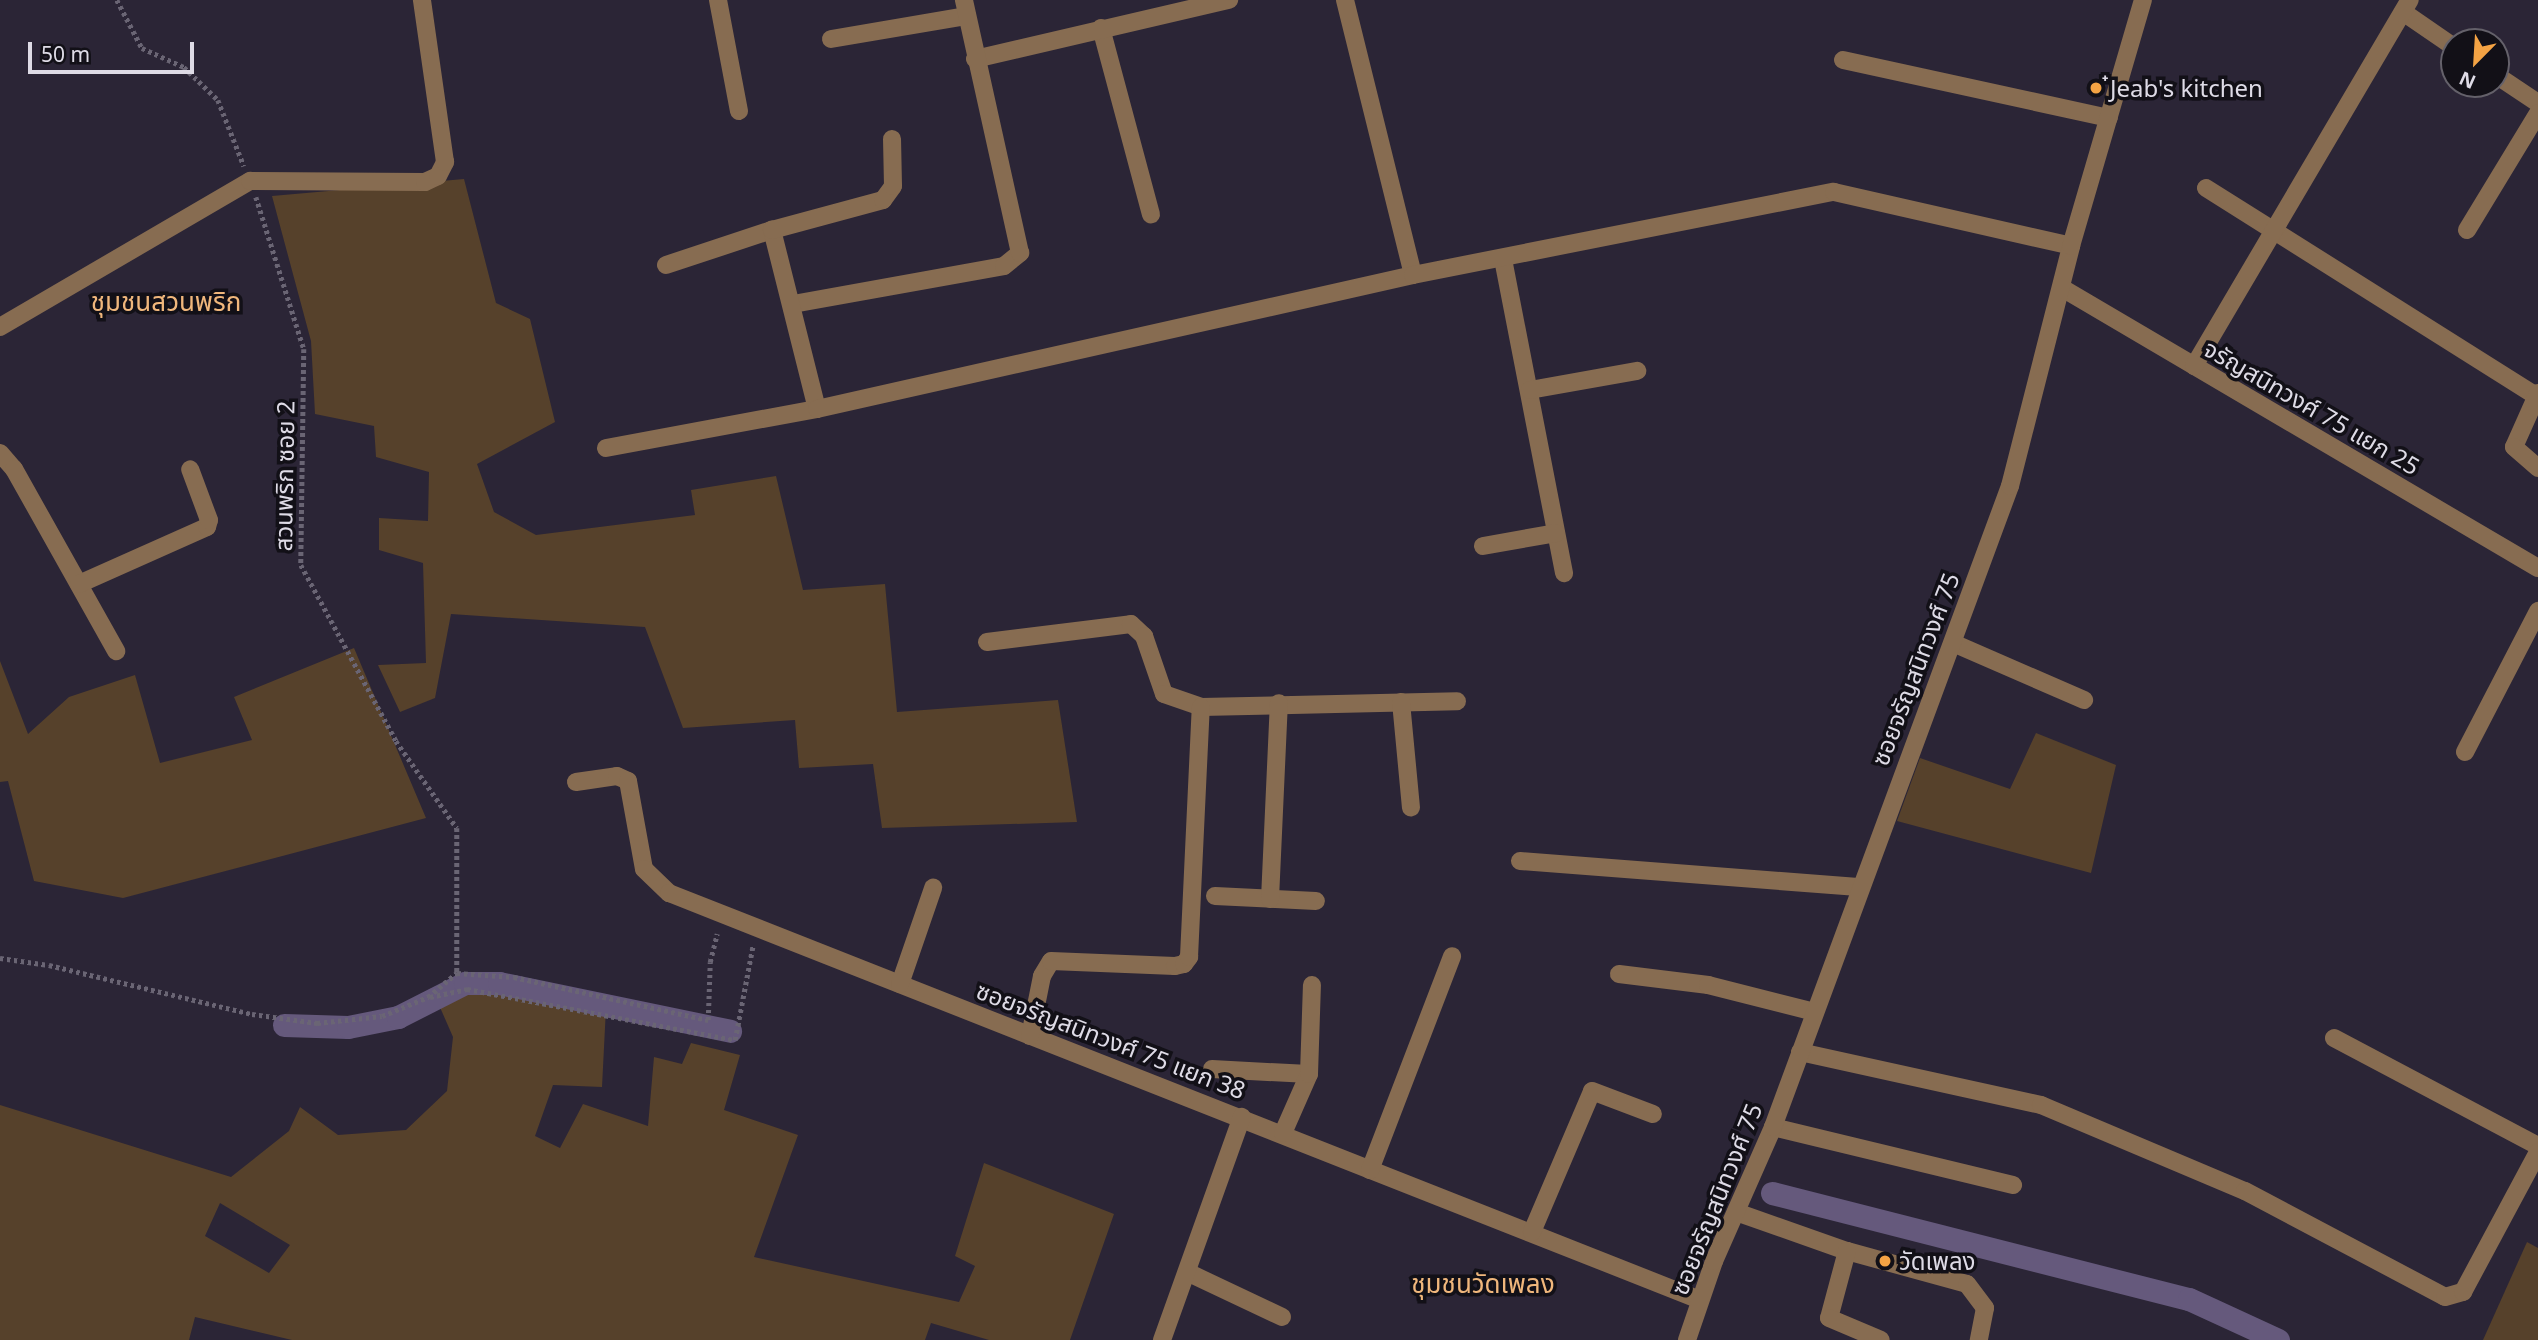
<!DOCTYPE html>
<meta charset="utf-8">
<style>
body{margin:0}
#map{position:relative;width:2538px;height:1340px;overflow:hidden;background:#2b2536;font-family:"Noto Sans","Noto Sans Thai",sans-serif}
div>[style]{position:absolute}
.green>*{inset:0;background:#56412b}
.canal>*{height:23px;margin:-11.5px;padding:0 11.5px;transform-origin:11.5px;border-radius:11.5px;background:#65597c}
.path>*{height:4.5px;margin-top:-2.25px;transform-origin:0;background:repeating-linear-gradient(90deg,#6a6574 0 3.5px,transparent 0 7px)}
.minor>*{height:18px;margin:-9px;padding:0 9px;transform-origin:9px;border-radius:9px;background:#876c51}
.dots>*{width:19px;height:19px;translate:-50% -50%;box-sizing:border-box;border:4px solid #121017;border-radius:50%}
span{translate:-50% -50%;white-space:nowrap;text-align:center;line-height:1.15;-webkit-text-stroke:7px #121017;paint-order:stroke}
.poi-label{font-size:24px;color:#dedbe6}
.left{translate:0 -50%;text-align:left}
.street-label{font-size:24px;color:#dedbe6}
.neighbourhood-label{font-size:26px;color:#f0b77c}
.north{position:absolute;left:2440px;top:28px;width:70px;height:70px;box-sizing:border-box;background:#121017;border:2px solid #64616a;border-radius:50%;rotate:204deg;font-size:19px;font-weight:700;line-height:28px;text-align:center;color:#dedbe6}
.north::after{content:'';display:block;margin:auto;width:24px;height:32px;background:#f4a344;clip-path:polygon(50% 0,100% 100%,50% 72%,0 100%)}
.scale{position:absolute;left:28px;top:42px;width:166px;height:32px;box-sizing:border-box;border:4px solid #dedbe6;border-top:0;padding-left:9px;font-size:21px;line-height:24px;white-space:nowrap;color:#dedbe6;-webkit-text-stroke:5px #121017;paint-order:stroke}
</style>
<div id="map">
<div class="green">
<div style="clip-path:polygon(464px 179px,496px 303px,530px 319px,555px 422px,477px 464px,494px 512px,536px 535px,695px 515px,691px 490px,776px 476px,803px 590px,885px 584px,897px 712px,1058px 700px,1077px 822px,882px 828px,873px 764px,799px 768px,795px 720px,683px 728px,645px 627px,451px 614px,435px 698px,400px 712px,378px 665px,426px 663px,423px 563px,379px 550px,379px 518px,428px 521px,429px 472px,376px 457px,374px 426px,315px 414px,311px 341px,272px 196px)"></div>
<div style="clip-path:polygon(354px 648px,426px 818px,123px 898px,34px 881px,8px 781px,0 782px,0 661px,28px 734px,69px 697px,135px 675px,160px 763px,252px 740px,234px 697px)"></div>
<div style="clip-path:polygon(2036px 733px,2116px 765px,2091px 873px,1897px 821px,1920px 758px,2010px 789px)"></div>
<div style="clip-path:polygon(evenodd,483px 986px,606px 1008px,602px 1087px,553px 1085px,535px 1136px,560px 1148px,583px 1104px,648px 1126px,654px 1057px,682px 1064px,691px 1043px,740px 1055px,724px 1110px,798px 1135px,754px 1257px,959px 1302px,975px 1266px,955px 1256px,984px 1163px,1114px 1214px,1070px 1340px,989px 1340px,931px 1323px,925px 1340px,292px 1340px,195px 1317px,189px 1340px,0 1340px,0 1105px,231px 1177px,289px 1131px,300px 1107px,338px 1135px,406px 1130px,447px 1091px,453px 1037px,439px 1005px,483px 986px,220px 1203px,290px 1245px,269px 1273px,205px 1236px,220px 1203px)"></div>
<div style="clip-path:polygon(2527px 1242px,2538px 1248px,2538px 1340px,2483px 1340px)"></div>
</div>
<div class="canal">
<div style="left:284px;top:1025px;width:64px;rotate:1.8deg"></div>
<div style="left:348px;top:1027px;width:51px;rotate:-11.3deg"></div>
<div style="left:398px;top:1017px;width:75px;rotate:-26.9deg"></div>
<div style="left:465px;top:983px;width:34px"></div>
<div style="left:499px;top:983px;width:236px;rotate:11.7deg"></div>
<div style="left:1772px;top:1193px;width:430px;rotate:14.3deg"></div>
<div style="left:2189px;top:1299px;width:98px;rotate:24.7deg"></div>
</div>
<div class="path">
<div style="left:117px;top:0;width:54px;rotate:62.5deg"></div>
<div style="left:142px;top:48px;width:46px;rotate:24.3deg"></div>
<div style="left:184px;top:67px;width:47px;rotate:44.1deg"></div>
<div style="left:218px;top:100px;width:71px;rotate:68.5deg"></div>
<div style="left:256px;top:197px;width:159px;rotate:72.5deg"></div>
<div style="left:304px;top:349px;width:216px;rotate:90.8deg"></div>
<div style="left:301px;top:565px;width:200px;rotate:61.6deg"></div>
<div style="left:396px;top:741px;width:106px;rotate:55deg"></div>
<div style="left:457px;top:828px;width:145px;rotate:90deg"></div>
<div style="left:0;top:958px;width:49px;rotate:8.1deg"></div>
<div style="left:49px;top:965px;width:209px;rotate:13.6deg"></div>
<div style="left:252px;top:1014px;width:66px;rotate:7.9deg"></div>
<div style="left:317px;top:1023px;width:65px;rotate:-6.1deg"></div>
<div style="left:382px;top:1016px;width:50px;rotate:-22.4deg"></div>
<div style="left:428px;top:997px;width:38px;rotate:-40deg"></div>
<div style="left:457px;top:973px;width:57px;rotate:4deg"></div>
<div style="left:514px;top:977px;width:199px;rotate:12.5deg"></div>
<div style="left:708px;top:1020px;width:58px;rotate:-88deg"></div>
<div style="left:710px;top:962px;width:29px;rotate:-76deg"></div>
<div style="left:430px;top:997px;width:38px;rotate:-12deg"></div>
<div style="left:467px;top:989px;width:273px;rotate:10.8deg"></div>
<div style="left:735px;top:1040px;width:97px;rotate:-79.3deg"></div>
</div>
<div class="minor">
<div style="left:718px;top:0;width:113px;rotate:79.3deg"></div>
<div style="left:1345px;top:0;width:283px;rotate:76.1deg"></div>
<div style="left:2403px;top:12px;width:62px;rotate:34.5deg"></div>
<div style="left:1101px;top:28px;width:193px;rotate:75deg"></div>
<div style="left:831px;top:39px;width:138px;rotate:-9.6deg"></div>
<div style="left:975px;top:59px;width:261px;rotate:-13.1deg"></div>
<div style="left:1843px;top:60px;width:272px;rotate:12.3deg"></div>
<div style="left:2496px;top:75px;width:50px;rotate:33.7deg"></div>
<div style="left:2206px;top:188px;width:390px;rotate:32.2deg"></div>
<div style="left:2467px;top:230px;width:137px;rotate:-58.7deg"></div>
<div style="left:1503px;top:259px;width:320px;rotate:79deg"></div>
<div style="left:666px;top:265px;width:112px;rotate:-18.3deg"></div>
<div style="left:2062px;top:288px;width:552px;rotate:30.47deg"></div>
<div style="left:793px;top:304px;width:214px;rotate:-10.2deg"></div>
<div style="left:1004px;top:266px;width:21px;rotate:-39deg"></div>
<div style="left:1020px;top:253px;width:259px;rotate:-102.5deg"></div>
<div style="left:0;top:327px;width:290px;rotate:-30.3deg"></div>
<div style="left:250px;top:181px;width:175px;rotate:0.3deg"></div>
<div style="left:425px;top:182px;width:14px;rotate:-25deg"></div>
<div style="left:438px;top:176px;width:16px;rotate:-63deg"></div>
<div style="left:445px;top:162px;width:164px;rotate:-98.1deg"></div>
<div style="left:2194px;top:366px;width:425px;rotate:-59.5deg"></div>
<div style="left:1530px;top:390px;width:109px;rotate:-10.1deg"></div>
<div style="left:2538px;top:393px;width:59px;rotate:114deg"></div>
<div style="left:2514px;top:447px;width:32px;rotate:41deg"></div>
<div style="left:817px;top:409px;width:185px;rotate:-104.1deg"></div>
<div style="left:772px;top:230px;width:115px;rotate:-15.1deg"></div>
<div style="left:883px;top:200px;width:17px;rotate:-54deg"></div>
<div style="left:893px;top:186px;width:47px;rotate:-91.2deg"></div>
<div style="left:606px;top:448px;width:215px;rotate:-10.5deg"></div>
<div style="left:817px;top:409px;width:611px;rotate:-12.67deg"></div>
<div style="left:1413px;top:275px;width:429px;rotate:-11.2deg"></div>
<div style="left:1834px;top:192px;width:243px;rotate:12.8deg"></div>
<div style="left:0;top:453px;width:21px;rotate:49deg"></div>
<div style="left:14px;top:469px;width:209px;rotate:60.7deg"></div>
<div style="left:1483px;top:546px;width:74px;rotate:-10.1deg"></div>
<div style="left:79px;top:584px;width:140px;rotate:-24deg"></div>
<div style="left:207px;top:527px;width:7px;rotate:-74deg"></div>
<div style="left:209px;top:520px;width:54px;rotate:-110.4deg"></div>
<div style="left:987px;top:642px;width:145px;rotate:-7.1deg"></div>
<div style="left:1131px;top:624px;width:18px;rotate:43deg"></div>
<div style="left:1144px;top:636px;width:61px;rotate:71deg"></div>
<div style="left:1164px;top:694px;width:39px;rotate:19deg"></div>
<div style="left:1201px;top:707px;width:256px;rotate:-1.3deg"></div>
<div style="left:1953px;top:643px;width:143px;rotate:23.5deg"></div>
<div style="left:1401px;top:702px;width:106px;rotate:84.6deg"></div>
<div style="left:2465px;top:752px;width:159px;rotate:-62.6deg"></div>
<div style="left:576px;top:782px;width:41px;rotate:-8.3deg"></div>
<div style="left:617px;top:776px;width:12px;rotate:24deg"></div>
<div style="left:628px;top:781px;width:89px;rotate:79.7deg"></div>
<div style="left:644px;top:869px;width:35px;rotate:44deg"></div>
<div style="left:669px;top:893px;width:1108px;rotate:21.54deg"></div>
<div style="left:1520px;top:861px;width:339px;rotate:4.4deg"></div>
<div style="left:1215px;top:896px;width:101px;rotate:2.8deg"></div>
<div style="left:1270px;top:899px;width:196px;rotate:-87.4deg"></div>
<div style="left:1619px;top:974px;width:90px;rotate:7deg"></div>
<div style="left:1708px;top:985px;width:110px;rotate:14.2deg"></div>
<div style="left:900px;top:984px;width:102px;rotate:-71deg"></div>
<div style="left:1030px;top:1036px;width:61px;rotate:-78.7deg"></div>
<div style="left:1042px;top:976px;width:17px;rotate:-59deg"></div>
<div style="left:1051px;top:961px;width:124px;rotate:2.3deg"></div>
<div style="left:1175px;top:966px;width:9px;rotate:-13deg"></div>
<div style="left:1184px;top:964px;width:9px;rotate:-54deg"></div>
<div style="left:1189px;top:957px;width:250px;rotate:-87.3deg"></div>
<div style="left:2334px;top:1038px;width:231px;rotate:27.9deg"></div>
<div style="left:1800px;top:1052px;width:247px;rotate:12.4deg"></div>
<div style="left:2041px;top:1105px;width:221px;rotate:22.9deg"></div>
<div style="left:2245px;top:1191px;width:226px;rotate:27.9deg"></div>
<div style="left:2445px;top:1297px;width:19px;rotate:-16deg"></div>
<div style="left:2463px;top:1292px;width:159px;rotate:-61.8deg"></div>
<div style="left:1212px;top:1069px;width:97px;rotate:3deg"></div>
<div style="left:1773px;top:1127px;width:247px;rotate:13.6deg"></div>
<div style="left:1283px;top:1133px;width:64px;rotate:-66.2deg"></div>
<div style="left:1309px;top:1074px;width:89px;rotate:-88.1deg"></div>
<div style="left:1370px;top:1170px;width:229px;rotate:-69deg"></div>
<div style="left:1736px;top:1212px;width:118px;rotate:19.4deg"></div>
<div style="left:1847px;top:1251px;width:124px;rotate:15.4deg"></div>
<div style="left:1967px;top:1284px;width:30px;rotate:53deg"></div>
<div style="left:1985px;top:1308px;width:33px;rotate:101deg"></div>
<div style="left:1532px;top:1232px;width:153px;rotate:-66.9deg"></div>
<div style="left:1592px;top:1091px;width:65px;rotate:20.7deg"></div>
<div style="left:1847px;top:1251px;width:69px;rotate:105deg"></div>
<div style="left:1829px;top:1318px;width:56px;rotate:22.9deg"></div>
<div style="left:1187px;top:1272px;width:105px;rotate:25.3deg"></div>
<div style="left:1162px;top:1340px;width:237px;rotate:-70.3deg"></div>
<div style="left:1687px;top:1340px;width:83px;rotate:-71.1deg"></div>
<div style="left:1714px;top:1261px;width:146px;rotate:-66.2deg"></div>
<div style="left:1773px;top:1127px;width:683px;rotate:-69.71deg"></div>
<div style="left:2010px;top:486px;width:248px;rotate:-75.7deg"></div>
<div style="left:2071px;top:246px;width:256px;rotate:-73.7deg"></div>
</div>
<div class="dots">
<div style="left:2096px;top:88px;background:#f4a344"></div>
<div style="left:1885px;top:1261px;background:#f4a344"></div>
</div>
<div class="poi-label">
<span class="left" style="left:2110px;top:88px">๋Jeab's kitchen</span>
<span class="left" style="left:1899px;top:1261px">วัดเพลง</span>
</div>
<div class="street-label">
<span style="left:2312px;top:407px;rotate:30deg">จรัญสนิทวงศ์ 75 แยก 25</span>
<span style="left:284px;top:476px;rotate:-89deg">สวนพริก ซอย 2</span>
<span style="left:1915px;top:669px;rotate:-69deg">ซอยจรัญสนิทวงศ์ 75</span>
<span style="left:1111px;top:1040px;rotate:21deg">ซอยจรัญสนิทวงศ์ 75 แยก 38</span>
<span style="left:1716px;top:1199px;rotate:-68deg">ซอยจรัญสนิทวงศ์ 75</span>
</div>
<div class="neighbourhood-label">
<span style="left:166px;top:302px">ชุมชนสวนพริก</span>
<span style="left:1483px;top:1284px">ชุมชนวัดเพลง</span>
</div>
<div class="north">N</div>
<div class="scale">50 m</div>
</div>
